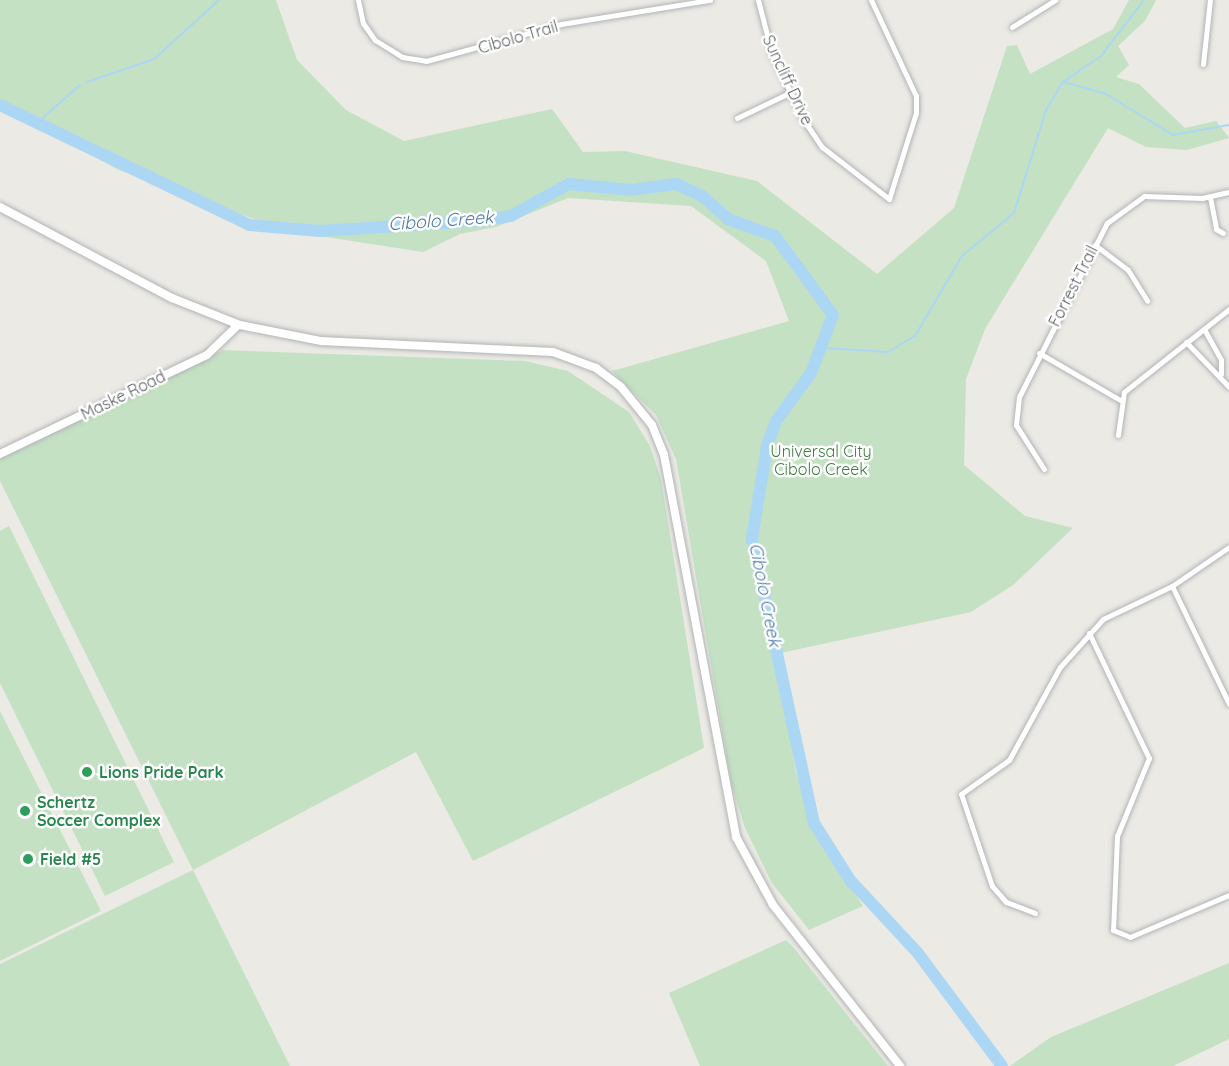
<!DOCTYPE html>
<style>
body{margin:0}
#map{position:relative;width:1229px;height:1066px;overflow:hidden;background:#eceae4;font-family:Quicksand,sans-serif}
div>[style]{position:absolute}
.green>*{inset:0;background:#c4e1c3}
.stream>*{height:2px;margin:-1px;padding:0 1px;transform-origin:1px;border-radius:1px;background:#acd7f4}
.river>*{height:12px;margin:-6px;padding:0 6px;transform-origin:6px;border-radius:6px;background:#acd7f4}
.roads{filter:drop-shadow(0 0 2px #b1b4b7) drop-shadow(0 0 2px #b1b4b7)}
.street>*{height:5px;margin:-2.5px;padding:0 2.5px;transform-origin:2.5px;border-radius:2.5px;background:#fff}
.secondary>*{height:8px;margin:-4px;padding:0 4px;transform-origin:4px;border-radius:4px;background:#fff}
.dots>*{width:16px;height:16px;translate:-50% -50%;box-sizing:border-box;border:3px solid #fff;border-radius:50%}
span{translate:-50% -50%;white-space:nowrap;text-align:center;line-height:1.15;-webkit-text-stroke:5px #fff;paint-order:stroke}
.street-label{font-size:16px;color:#5c5f62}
.park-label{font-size:16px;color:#3f7e40}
.leisure-label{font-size:16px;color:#27864d;font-weight:700}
.left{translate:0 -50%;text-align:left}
.water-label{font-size:18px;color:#4c79a4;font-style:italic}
</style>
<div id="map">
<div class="green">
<div style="clip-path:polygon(0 0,276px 0,297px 60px,346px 110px,404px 141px,552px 109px,583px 152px,625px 151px,757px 181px,877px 274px,954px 208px,1007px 46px,1017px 45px,1030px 74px,1113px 29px,1129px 0,1156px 0,1145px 21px,1118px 46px,1129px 65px,1116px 77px,1139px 84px,1185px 128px,1216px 121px,1229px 138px,1187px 150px,1146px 147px,1108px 128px,985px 329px,966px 379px,964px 465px,1025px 516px,1073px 528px,1013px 585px,971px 612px,776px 654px,796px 773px,827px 851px,863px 906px,809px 930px,772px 883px,745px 828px,731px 783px,676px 459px,656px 415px,612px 371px,789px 321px,766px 261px,691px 206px,568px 198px,496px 227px,460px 234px,423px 252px,287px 231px,119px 170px,0 106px)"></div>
<div style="clip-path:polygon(223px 350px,525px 361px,568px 371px,629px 412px,650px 446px,661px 479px,704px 748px,473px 861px,416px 752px,193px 870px,290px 1066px,0 1066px,0 964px,193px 870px,0 481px,0 459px)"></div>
<div style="clip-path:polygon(9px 526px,174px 862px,105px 896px,0 683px,0 531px)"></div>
<div style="clip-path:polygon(0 711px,101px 911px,0 961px)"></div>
<div style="clip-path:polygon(786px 940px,794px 948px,888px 1066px,700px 1066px,669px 993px)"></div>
<div style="clip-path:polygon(1229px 963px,1229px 1039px,1173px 1066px,1010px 1066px,1051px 1037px)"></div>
</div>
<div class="stream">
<div style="left:87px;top:82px;width:71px;rotate:-18.9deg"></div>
<div style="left:154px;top:59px;width:88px;rotate:-42.2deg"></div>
<div style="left:1064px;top:82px;width:44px;rotate:15.9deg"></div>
<div style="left:1106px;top:94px;width:79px;rotate:31.5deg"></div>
<div style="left:1173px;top:135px;width:57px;rotate:-10.1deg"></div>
<div style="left:38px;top:122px;width:56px;rotate:-41.4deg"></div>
<div style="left:823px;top:348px;width:65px;rotate:3.5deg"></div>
<div style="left:888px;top:352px;width:31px;rotate:-31deg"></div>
<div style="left:915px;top:336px;width:93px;rotate:-59.6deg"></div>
<div style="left:962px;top:256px;width:67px;rotate:-39.6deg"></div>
<div style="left:1014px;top:213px;width:108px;rotate:-72.7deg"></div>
<div style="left:1046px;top:110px;width:33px;rotate:-59deg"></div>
<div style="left:1063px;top:82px;width:46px;rotate:-34.4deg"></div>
<div style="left:1101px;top:56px;width:71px;rotate:-52.5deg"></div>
</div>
<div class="river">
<div style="left:0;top:105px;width:276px;rotate:25.7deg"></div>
<div style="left:249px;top:225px;width:71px;rotate:4.8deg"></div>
<div style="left:320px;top:231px;width:159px;rotate:-3.6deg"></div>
<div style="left:479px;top:221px;width:32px;rotate:-9deg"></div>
<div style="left:511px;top:216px;width:66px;rotate:-28.9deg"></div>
<div style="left:569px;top:184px;width:62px;rotate:5.5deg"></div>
<div style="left:631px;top:190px;width:45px;rotate:-7.6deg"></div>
<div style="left:676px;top:184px;width:29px;rotate:25deg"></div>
<div style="left:702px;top:196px;width:35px;rotate:41deg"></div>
<div style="left:728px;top:219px;width:50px;rotate:19.9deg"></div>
<div style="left:775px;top:236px;width:98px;rotate:53.7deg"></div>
<div style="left:833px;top:315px;width:62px;rotate:110.8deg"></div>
<div style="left:811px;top:373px;width:59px;rotate:126.1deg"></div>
<div style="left:776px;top:421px;width:27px;rotate:110deg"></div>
<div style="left:767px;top:446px;width:94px;rotate:99.2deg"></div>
<div style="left:752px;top:539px;width:291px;rotate:77.7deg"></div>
<div style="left:814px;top:823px;width:67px;rotate:57.7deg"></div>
<div style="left:850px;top:880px;width:98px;rotate:47.1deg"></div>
<div style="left:917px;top:952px;width:142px;rotate:53.3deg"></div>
</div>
<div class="roads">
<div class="street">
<div style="left:358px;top:0;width:24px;rotate:78deg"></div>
<div style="left:363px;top:23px;width:21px;rotate:55deg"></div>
<div style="left:375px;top:40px;width:32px;rotate:32deg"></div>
<div style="left:402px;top:57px;width:24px;rotate:9deg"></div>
<div style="left:426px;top:61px;width:140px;rotate:-15.3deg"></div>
<div style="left:561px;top:24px;width:151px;rotate:-9.2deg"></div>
<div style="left:758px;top:0;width:56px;rotate:75.5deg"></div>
<div style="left:772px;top:54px;width:72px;rotate:64.5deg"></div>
<div style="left:803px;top:119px;width:34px;rotate:56deg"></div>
<div style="left:822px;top:147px;width:85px;rotate:37.8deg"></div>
<div style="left:889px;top:199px;width:90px;rotate:-72.6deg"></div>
<div style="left:916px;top:113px;width:17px;rotate:-90deg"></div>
<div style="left:916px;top:96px;width:106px;rotate:-115.1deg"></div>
<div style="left:1012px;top:27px;width:51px;rotate:-32.1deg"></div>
<div style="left:1203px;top:64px;width:64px;rotate:-83.8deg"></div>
<div style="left:737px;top:118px;width:60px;rotate:-25.7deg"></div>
<div style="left:1210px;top:197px;width:33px;rotate:79deg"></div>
<div style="left:1216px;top:229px;width:8px;rotate:30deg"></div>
<div style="left:1095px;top:245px;width:41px;rotate:37.1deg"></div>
<div style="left:1128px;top:270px;width:36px;rotate:58deg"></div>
<div style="left:1204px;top:329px;width:35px;rotate:61deg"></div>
<div style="left:1221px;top:360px;width:14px;rotate:90deg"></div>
<div style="left:1186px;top:342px;width:62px;rotate:46.3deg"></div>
<div style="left:1039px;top:353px;width:94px;rotate:30.1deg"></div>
<div style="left:1118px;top:435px;width:43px;rotate:-82.1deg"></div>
<div style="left:1124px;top:392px;width:134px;rotate:-38.3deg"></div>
<div style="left:1044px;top:469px;width:52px;rotate:-122.5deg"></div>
<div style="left:1016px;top:425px;width:28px;rotate:-84deg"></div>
<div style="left:1019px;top:397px;width:195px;rotate:-63.2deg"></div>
<div style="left:1107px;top:223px;width:46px;rotate:-36.1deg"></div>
<div style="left:1144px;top:196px;width:58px;rotate:2deg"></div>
<div style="left:1202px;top:198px;width:28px;rotate:-13deg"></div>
<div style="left:1172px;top:586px;width:131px;rotate:64.2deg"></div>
<div style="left:1089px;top:633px;width:139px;rotate:64.4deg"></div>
<div style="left:1149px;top:758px;width:84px;rotate:112.3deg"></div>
<div style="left:1117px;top:836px;width:94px;rotate:92.4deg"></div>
<div style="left:1113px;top:930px;width:18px;rotate:22deg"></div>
<div style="left:1130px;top:937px;width:108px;rotate:-23deg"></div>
<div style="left:1035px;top:913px;width:31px;rotate:-159deg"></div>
<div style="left:1006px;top:902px;width:21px;rotate:-131deg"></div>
<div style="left:992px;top:886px;width:97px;rotate:-108.6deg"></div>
<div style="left:961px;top:794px;width:59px;rotate:-35.3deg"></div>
<div style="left:1009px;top:760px;width:106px;rotate:-61.3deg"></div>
<div style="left:1060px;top:667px;width:64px;rotate:-48.1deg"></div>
<div style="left:1103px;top:619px;width:76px;rotate:-25.6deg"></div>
<div style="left:1172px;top:586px;width:69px;rotate:-34.4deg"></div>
</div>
<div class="secondary">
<div style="left:0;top:207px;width:195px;rotate:27.9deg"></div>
<div style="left:172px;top:298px;width:73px;rotate:21.7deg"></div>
<div style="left:240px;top:325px;width:83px;rotate:11.2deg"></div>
<div style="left:321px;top:341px;width:232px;rotate:2.7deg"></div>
<div style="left:553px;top:352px;width:46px;rotate:20.4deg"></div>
<div style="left:596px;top:368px;width:31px;rotate:37deg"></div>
<div style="left:621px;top:387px;width:49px;rotate:50.8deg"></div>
<div style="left:652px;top:425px;width:32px;rotate:68deg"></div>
<div style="left:664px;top:455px;width:389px;rotate:79.3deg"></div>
<div style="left:736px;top:837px;width:77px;rotate:61.4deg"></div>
<div style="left:773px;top:905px;width:205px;rotate:51.7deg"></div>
<div style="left:0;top:454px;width:229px;rotate:-25.6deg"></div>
<div style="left:207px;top:355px;width:43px;rotate:-44.1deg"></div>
</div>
</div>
<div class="dots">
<div style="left:87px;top:772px;background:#2e9e5b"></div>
<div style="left:25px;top:811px;background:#2e9e5b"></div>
<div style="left:28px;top:859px;background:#2e9e5b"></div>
</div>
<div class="street-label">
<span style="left:518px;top:37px;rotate:-16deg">Cibolo Trail</span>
<span style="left:788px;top:80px;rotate:65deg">Suncliff Drive</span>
<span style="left:1073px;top:286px;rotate:-63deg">Forrest Trail</span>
<span style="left:123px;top:395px;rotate:-26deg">Maske Road</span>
</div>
<div class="park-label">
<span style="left:821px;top:460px">Universal City<br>Cibolo Creek</span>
</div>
<div class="leisure-label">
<span class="left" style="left:99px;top:772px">Lions Pride Park</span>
<span class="left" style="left:37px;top:811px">Schertz<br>Soccer Complex</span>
<span class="left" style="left:40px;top:859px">Field #5</span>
</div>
<div class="water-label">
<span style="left:441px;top:221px;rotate:-4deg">Cibolo Creek</span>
<span style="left:765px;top:595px;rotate:79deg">Cibolo Creek</span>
</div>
</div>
